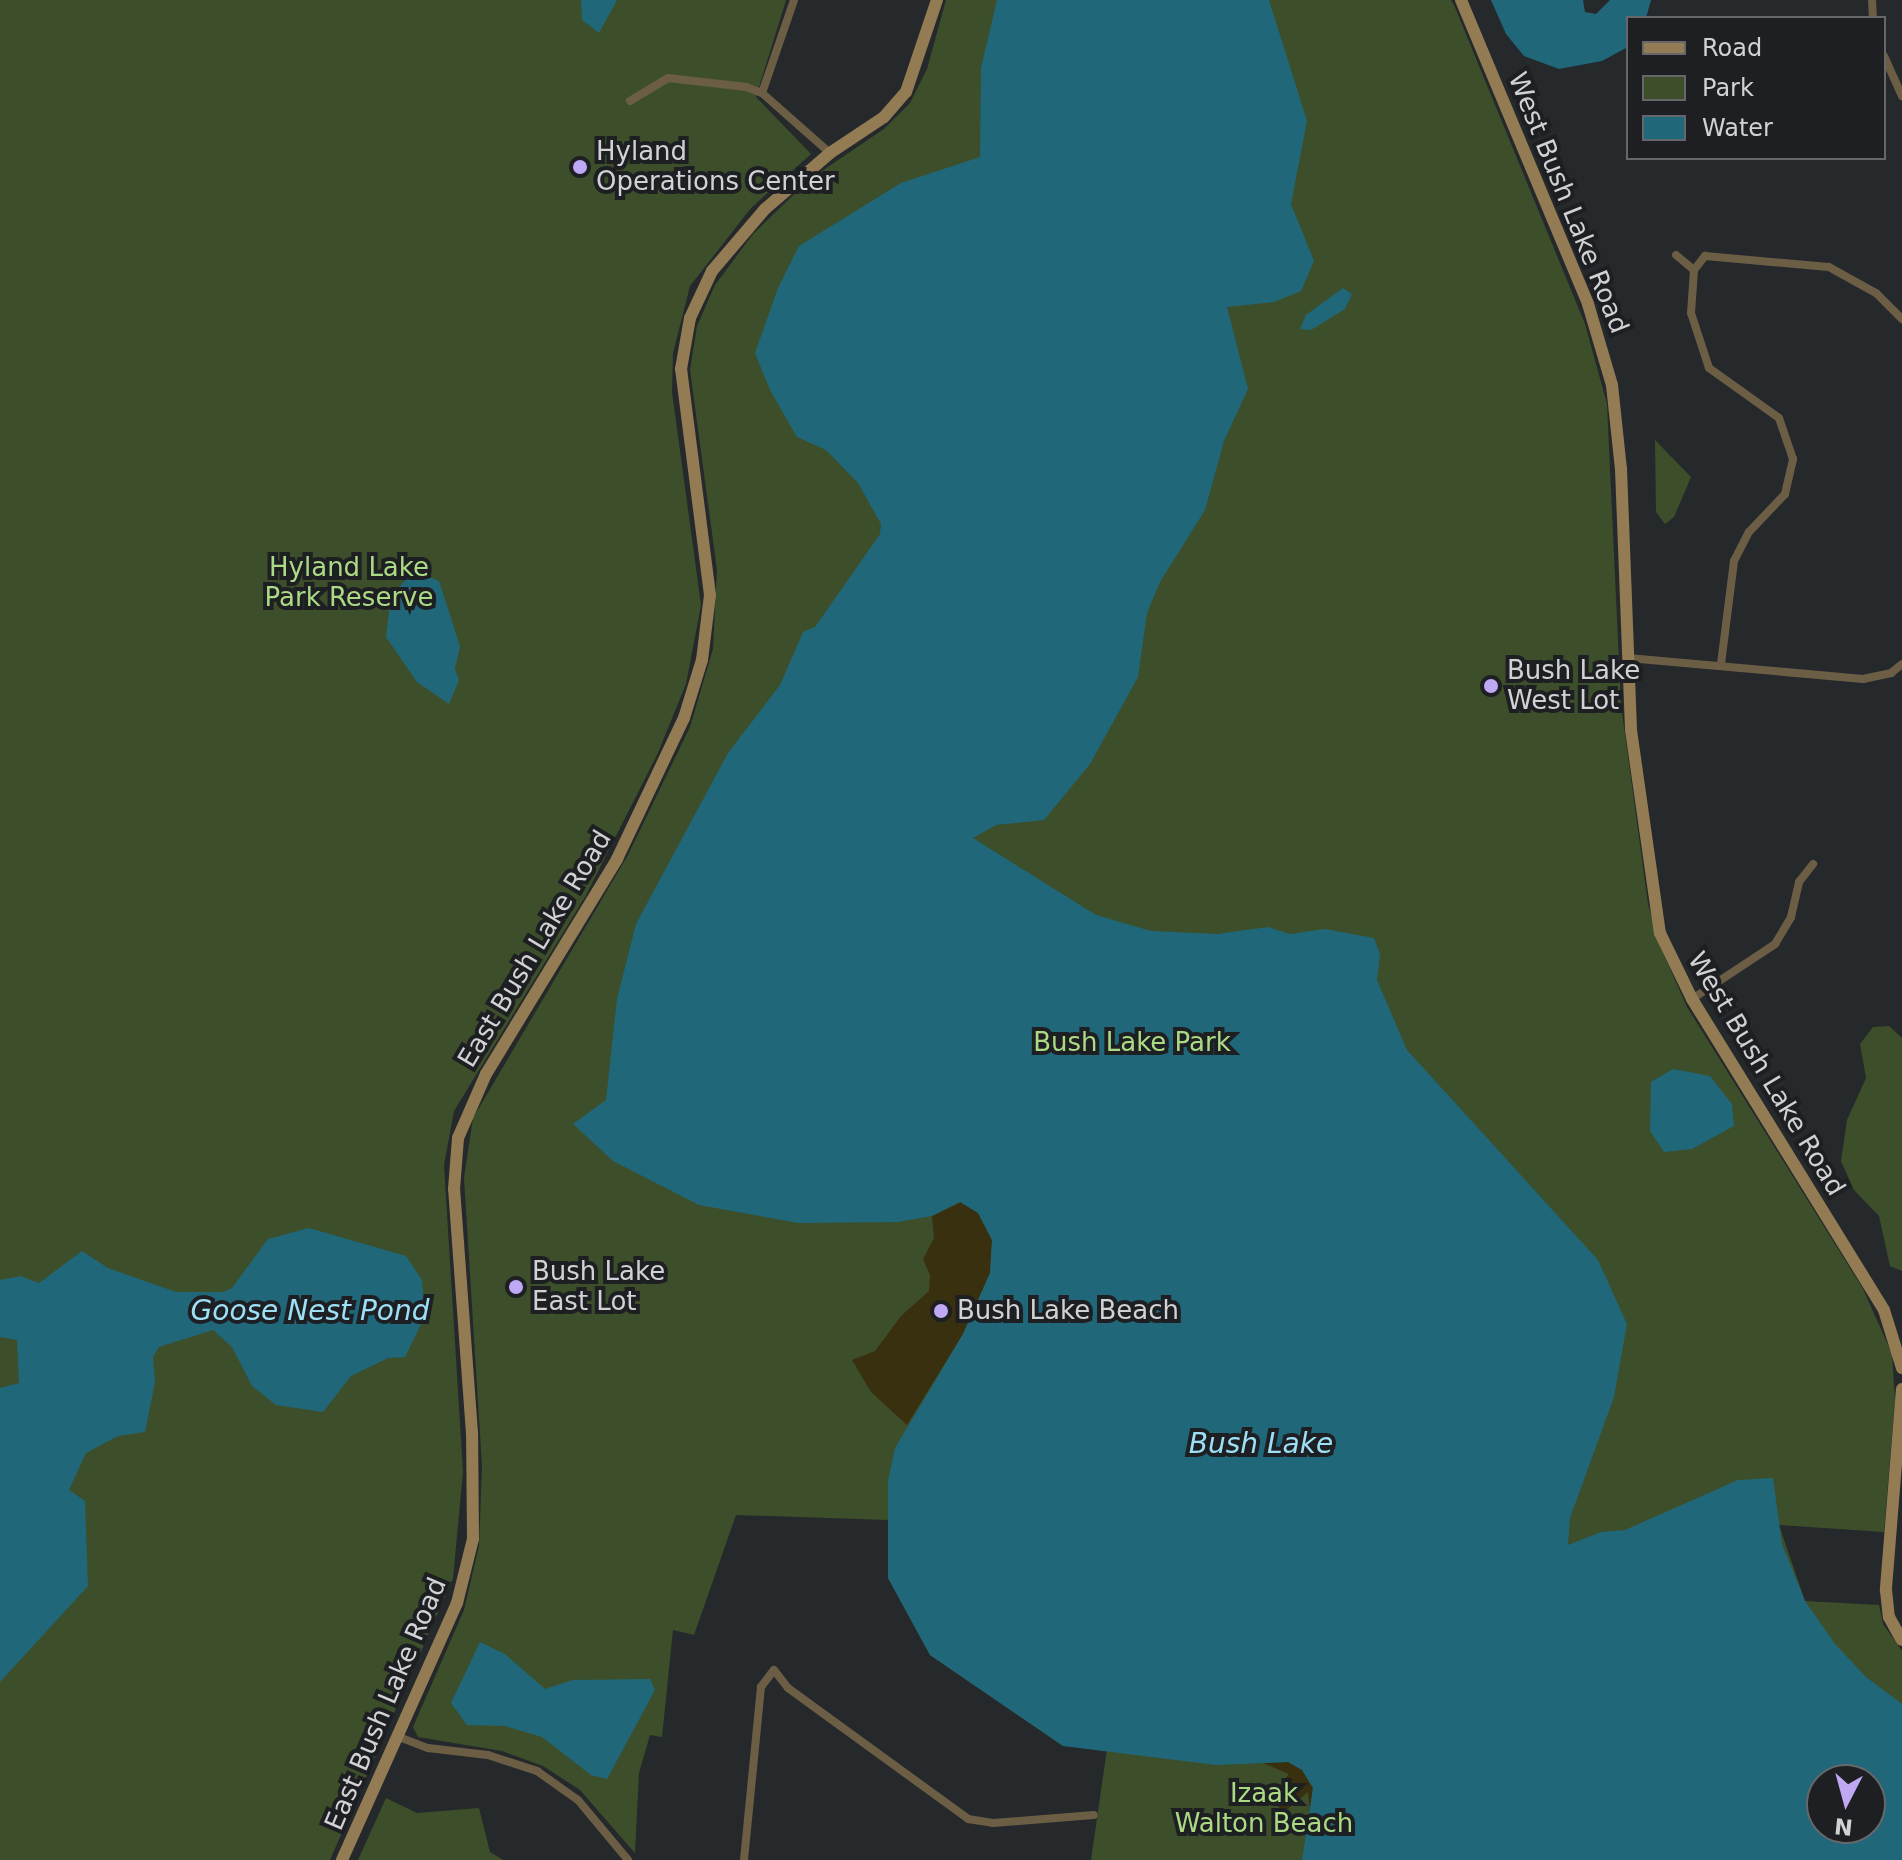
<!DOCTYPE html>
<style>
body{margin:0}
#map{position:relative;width:1902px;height:1860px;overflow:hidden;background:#26292c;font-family:"DejaVu Sans",sans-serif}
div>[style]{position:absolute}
.green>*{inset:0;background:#3c4f2a}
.sand>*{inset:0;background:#38300f}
.water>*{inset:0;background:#20677a}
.street>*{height:8px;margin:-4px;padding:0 4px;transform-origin:4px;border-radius:4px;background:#6c5e45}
.secondary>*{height:12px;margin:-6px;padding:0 6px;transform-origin:6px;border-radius:6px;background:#937c53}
.dots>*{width:22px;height:22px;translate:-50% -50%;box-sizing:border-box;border:4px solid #1d1f23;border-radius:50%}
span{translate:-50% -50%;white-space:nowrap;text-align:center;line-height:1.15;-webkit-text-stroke:8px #1d1f23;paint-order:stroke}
.poi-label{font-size:26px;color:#d0d2d4}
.left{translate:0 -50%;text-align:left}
.street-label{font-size:26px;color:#d0d2d4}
.park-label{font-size:26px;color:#acda84}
.water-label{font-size:28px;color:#9de0f6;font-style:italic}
.legend{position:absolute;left:1626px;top:16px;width:260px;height:144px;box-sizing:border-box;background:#1d1f23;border:2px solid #65676a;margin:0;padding:10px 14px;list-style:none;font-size:24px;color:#d0d2d4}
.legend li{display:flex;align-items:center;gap:16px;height:40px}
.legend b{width:40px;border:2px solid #65676a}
.north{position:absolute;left:1806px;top:1764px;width:80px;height:80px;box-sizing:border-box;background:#1d1f23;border:2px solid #65676a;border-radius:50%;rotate:186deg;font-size:22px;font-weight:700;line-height:32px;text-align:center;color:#d0d2d4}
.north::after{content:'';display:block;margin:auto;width:28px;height:36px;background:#bfa9f4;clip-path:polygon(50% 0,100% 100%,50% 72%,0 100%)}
</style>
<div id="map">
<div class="green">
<div style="clip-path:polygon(0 0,786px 0,756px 97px,811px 154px,751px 208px,690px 286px,673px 353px,672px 392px,701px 605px,686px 684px,657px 755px,585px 897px,454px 1111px,444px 1165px,463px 1472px,453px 1578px,330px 1860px,0 1860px)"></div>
<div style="clip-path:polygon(evenodd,946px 0,1451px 0,1454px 5px,1585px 324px,1607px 404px,1621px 705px,1648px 904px,1659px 944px,1687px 1007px,1863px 1289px,1892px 1354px,1895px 1399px,1884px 1532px,1779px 1525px,1805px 1601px,1879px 1605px,1883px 1624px,1902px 1651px,1902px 1860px,1091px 1860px,1107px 1749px,1063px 1746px,930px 1655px,888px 1578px,888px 1520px,736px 1515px,694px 1635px,673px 1630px,662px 1737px,650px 1735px,639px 1773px,635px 1853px,580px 1790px,543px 1766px,502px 1751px,418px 1737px,413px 1727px,464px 1610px,479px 1546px,482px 1466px,464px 1178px,473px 1118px,628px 855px,690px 727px,713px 649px,717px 570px,690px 370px,697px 326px,715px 285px,753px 234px,810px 179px,884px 129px,910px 103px,927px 69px,946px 0,1822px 1780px,1870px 1780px,1870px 1828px,1822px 1828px,1822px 1780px)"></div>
<div style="clip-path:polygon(1655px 440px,1691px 477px,1674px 517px,1665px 524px,1656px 512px)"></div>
<div style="clip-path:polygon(1889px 1026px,1902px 1038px,1902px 1271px,1890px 1266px,1879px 1216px,1854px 1190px,1841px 1161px,1847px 1120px,1866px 1078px,1860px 1044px,1873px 1027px)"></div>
<div style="clip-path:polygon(386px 1798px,417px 1813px,479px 1808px,490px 1852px,503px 1860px,358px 1860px)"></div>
</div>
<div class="sand">
<div style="clip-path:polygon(961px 1202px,978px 1212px,992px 1240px,990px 1273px,963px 1334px,907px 1425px,871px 1392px,852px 1360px,875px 1351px,901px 1316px,929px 1291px,930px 1275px,923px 1259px,934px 1238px,932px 1216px)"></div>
<div style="clip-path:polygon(1288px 1762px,1302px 1770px,1313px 1788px,1310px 1813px,1308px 1792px,1283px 1813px,1271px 1796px,1289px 1774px,1263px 1763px)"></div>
</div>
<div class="water">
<div style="clip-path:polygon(581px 0,617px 0,599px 33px,582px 20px)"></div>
<div style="clip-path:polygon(evenodd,997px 0,1269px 0,1307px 121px,1291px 204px,1314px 261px,1301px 291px,1274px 302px,1227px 307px,1248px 389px,1224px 441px,1205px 510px,1160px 582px,1147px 613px,1138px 677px,1090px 764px,1044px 820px,996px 825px,973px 838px,1096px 915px,1151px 931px,1217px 934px,1268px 927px,1290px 934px,1325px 929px,1374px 938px,1380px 954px,1377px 980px,1407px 1050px,1598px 1260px,1627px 1324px,1614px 1397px,1570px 1518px,1568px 1545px,1601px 1532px,1625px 1530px,1738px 1480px,1773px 1478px,1782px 1544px,1805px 1601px,1835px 1644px,1866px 1677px,1902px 1704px,1902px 1860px,1302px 1860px,1313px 1788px,1302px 1770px,1288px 1762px,1216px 1765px,1063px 1746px,930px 1655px,888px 1578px,888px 1481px,895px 1448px,963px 1334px,990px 1273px,992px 1240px,978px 1213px,960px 1202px,932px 1216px,898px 1222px,798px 1223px,699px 1205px,613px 1161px,573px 1124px,606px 1100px,617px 999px,636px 924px,728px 753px,780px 685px,803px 632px,815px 627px,880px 534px,881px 524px,858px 483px,826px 450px,797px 437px,770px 390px,755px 353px,778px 288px,799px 246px,901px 183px,980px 157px,981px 68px,997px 0,1822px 1780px,1870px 1780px,1870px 1828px,1822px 1828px,1822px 1780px)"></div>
<div style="clip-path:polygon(1491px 0,1583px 0,1585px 12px,1596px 14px,1610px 0,1651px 0,1646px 18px,1628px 18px,1626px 48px,1602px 61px,1559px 69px,1524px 56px,1506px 34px)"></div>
<div style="clip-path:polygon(1343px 288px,1352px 294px,1345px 309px,1311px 330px,1300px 329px,1306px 315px)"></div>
<div style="clip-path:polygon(423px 574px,439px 581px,460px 646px,455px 669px,459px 680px,449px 704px,417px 682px,386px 637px,391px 596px,408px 577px)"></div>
<div style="clip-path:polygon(1673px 1069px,1710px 1076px,1732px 1104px,1734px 1126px,1692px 1149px,1664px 1152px,1650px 1131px,1651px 1082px)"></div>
<div style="clip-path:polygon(309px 1228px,406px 1256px,422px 1280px,425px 1316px,405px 1357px,388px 1358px,351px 1376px,323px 1412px,276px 1405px,252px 1386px,232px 1347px,213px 1330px,159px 1347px,153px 1357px,155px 1382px,145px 1432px,118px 1436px,86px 1453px,69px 1490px,85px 1501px,88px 1586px,0 1682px,0 1388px,19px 1383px,17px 1340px,0 1337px,0 1280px,20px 1276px,39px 1283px,82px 1251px,108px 1268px,176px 1292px,223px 1292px,232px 1288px,268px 1239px)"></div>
<div style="clip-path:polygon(480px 1642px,505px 1654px,545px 1689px,573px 1680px,650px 1679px,655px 1690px,607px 1779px,591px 1775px,542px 1737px,505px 1726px,467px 1725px,451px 1703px)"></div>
</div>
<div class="street">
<div style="left:1872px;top:0;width:18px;rotate:87deg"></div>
<div style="left:1884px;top:56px;width:44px;rotate:65.8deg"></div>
<div style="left:762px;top:93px;width:98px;rotate:-71deg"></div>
<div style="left:630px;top:101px;width:44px;rotate:-31.2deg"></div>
<div style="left:668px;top:78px;width:79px;rotate:6.6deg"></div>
<div style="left:746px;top:87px;width:17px;rotate:21deg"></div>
<div style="left:762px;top:93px;width:91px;rotate:41.4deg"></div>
<div style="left:1676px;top:255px;width:23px;rotate:40deg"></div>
<div style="left:1628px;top:658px;width:236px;rotate:5.1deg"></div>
<div style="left:1863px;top:679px;width:29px;rotate:-12deg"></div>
<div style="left:1891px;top:673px;width:14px;rotate:-39deg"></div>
<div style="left:1721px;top:664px;width:104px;rotate:-82.8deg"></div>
<div style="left:1734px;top:561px;width:33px;rotate:-63deg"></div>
<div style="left:1749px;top:532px;width:52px;rotate:-46.5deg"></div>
<div style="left:1785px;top:494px;width:36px;rotate:-77deg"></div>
<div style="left:1793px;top:459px;width:43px;rotate:-108.9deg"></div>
<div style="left:1779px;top:418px;width:86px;rotate:-144.5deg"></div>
<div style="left:1709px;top:368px;width:58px;rotate:-108.1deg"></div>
<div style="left:1691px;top:313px;width:43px;rotate:-86deg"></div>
<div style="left:1694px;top:270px;width:18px;rotate:-52deg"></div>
<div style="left:1705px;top:256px;width:124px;rotate:5.1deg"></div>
<div style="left:1829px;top:267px;width:54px;rotate:29deg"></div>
<div style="left:1876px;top:293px;width:37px;rotate:45deg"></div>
<div style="left:1692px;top:999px;width:100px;rotate:-33.5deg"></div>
<div style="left:1775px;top:944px;width:31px;rotate:-59deg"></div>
<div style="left:1791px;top:917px;width:36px;rotate:-77deg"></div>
<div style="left:1799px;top:882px;width:23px;rotate:-52deg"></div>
<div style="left:399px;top:1737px;width:31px;rotate:21deg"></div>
<div style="left:428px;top:1748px;width:60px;rotate:6.7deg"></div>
<div style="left:488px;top:1755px;width:52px;rotate:18.1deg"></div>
<div style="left:537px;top:1771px;width:50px;rotate:35.3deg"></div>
<div style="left:578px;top:1800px;width:78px;rotate:50.2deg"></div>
<div style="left:744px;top:1860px;width:174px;rotate:-84.4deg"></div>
<div style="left:761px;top:1687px;width:21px;rotate:-53deg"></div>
<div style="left:774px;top:1670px;width:23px;rotate:52deg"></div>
<div style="left:788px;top:1688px;width:223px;rotate:36deg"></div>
<div style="left:968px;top:1819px;width:25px;rotate:9deg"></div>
<div style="left:993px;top:1823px;width:101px;rotate:-4.5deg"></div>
</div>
<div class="secondary">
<div style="left:1461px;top:0;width:329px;rotate:67.3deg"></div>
<div style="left:1588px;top:304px;width:84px;rotate:73.5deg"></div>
<div style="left:1612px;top:385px;width:84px;rotate:83.9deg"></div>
<div style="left:1621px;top:469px;width:261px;rotate:87.8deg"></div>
<div style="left:1631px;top:730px;width:205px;rotate:81.9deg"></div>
<div style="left:1660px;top:933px;width:73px;rotate:64.1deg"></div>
<div style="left:1692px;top:999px;width:365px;rotate:58.3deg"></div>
<div style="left:1884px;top:1310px;width:61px;rotate:72.8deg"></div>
<div style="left:1902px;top:1389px;width:202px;rotate:94.6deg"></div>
<div style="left:1886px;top:1590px;width:27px;rotate:84deg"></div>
<div style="left:1889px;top:1617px;width:26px;rotate:61deg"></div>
<div style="left:342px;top:1860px;width:282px;rotate:-65.9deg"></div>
<div style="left:457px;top:1603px;width:66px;rotate:-76deg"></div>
<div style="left:473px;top:1539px;width:106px;rotate:-90.5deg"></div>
<div style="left:472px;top:1433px;width:245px;rotate:-94.2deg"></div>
<div style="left:454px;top:1189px;width:51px;rotate:-85.5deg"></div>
<div style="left:458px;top:1138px;width:70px;rotate:-66.4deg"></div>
<div style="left:486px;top:1074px;width:252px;rotate:-58.6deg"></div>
<div style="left:617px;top:859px;width:156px;rotate:-64.6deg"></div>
<div style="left:684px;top:718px;width:61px;rotate:-72.8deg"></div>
<div style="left:702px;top:660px;width:65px;rotate:-83deg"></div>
<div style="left:710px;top:595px;width:228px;rotate:-97.3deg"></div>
<div style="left:681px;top:369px;width:52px;rotate:-80deg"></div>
<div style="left:690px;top:318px;width:52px;rotate:-64.9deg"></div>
<div style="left:712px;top:271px;width:82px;rotate:-49.5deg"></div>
<div style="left:765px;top:209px;width:86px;rotate:-40.7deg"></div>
<div style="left:830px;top:153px;width:65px;rotate:-33.7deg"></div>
<div style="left:884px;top:117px;width:33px;rotate:-49deg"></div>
<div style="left:906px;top:92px;width:97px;rotate:-71.4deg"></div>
</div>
<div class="dots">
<div style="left:580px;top:167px;background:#bfa9f4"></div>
<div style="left:1491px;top:686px;background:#bfa9f4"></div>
<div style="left:516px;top:1287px;background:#bfa9f4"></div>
<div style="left:941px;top:1311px;background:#bfa9f4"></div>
</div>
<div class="poi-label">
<span class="left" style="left:596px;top:167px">Hyland<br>Operations Center</span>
<span class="left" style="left:1507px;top:686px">Bush Lake<br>West Lot</span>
<span class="left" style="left:532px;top:1287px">Bush Lake<br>East Lot</span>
<span class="left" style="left:957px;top:1311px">Bush Lake Beach</span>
</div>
<div class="street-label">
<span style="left:1568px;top:203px;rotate:68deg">West Bush Lake Road</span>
<span style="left:535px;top:949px;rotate:-59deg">East Bush Lake Road</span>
<span style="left:1766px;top:1074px;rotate:59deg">West Bush Lake Road</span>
<span style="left:386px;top:1704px;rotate:-67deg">East Bush Lake Road</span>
</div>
<div class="park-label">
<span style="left:349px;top:583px">Hyland Lake<br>Park Reserve</span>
<span style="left:1132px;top:1043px">Bush Lake Park</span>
<span style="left:1264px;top:1809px">Izaak<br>Walton Beach</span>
</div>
<div class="water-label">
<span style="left:310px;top:1311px">Goose Nest Pond</span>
<span style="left:1261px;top:1444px">Bush Lake</span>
</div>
<ul class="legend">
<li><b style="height:10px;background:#937c53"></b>Road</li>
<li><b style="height:22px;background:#3c4f2a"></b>Park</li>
<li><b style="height:22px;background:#20677a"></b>Water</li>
</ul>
<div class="north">N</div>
</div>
